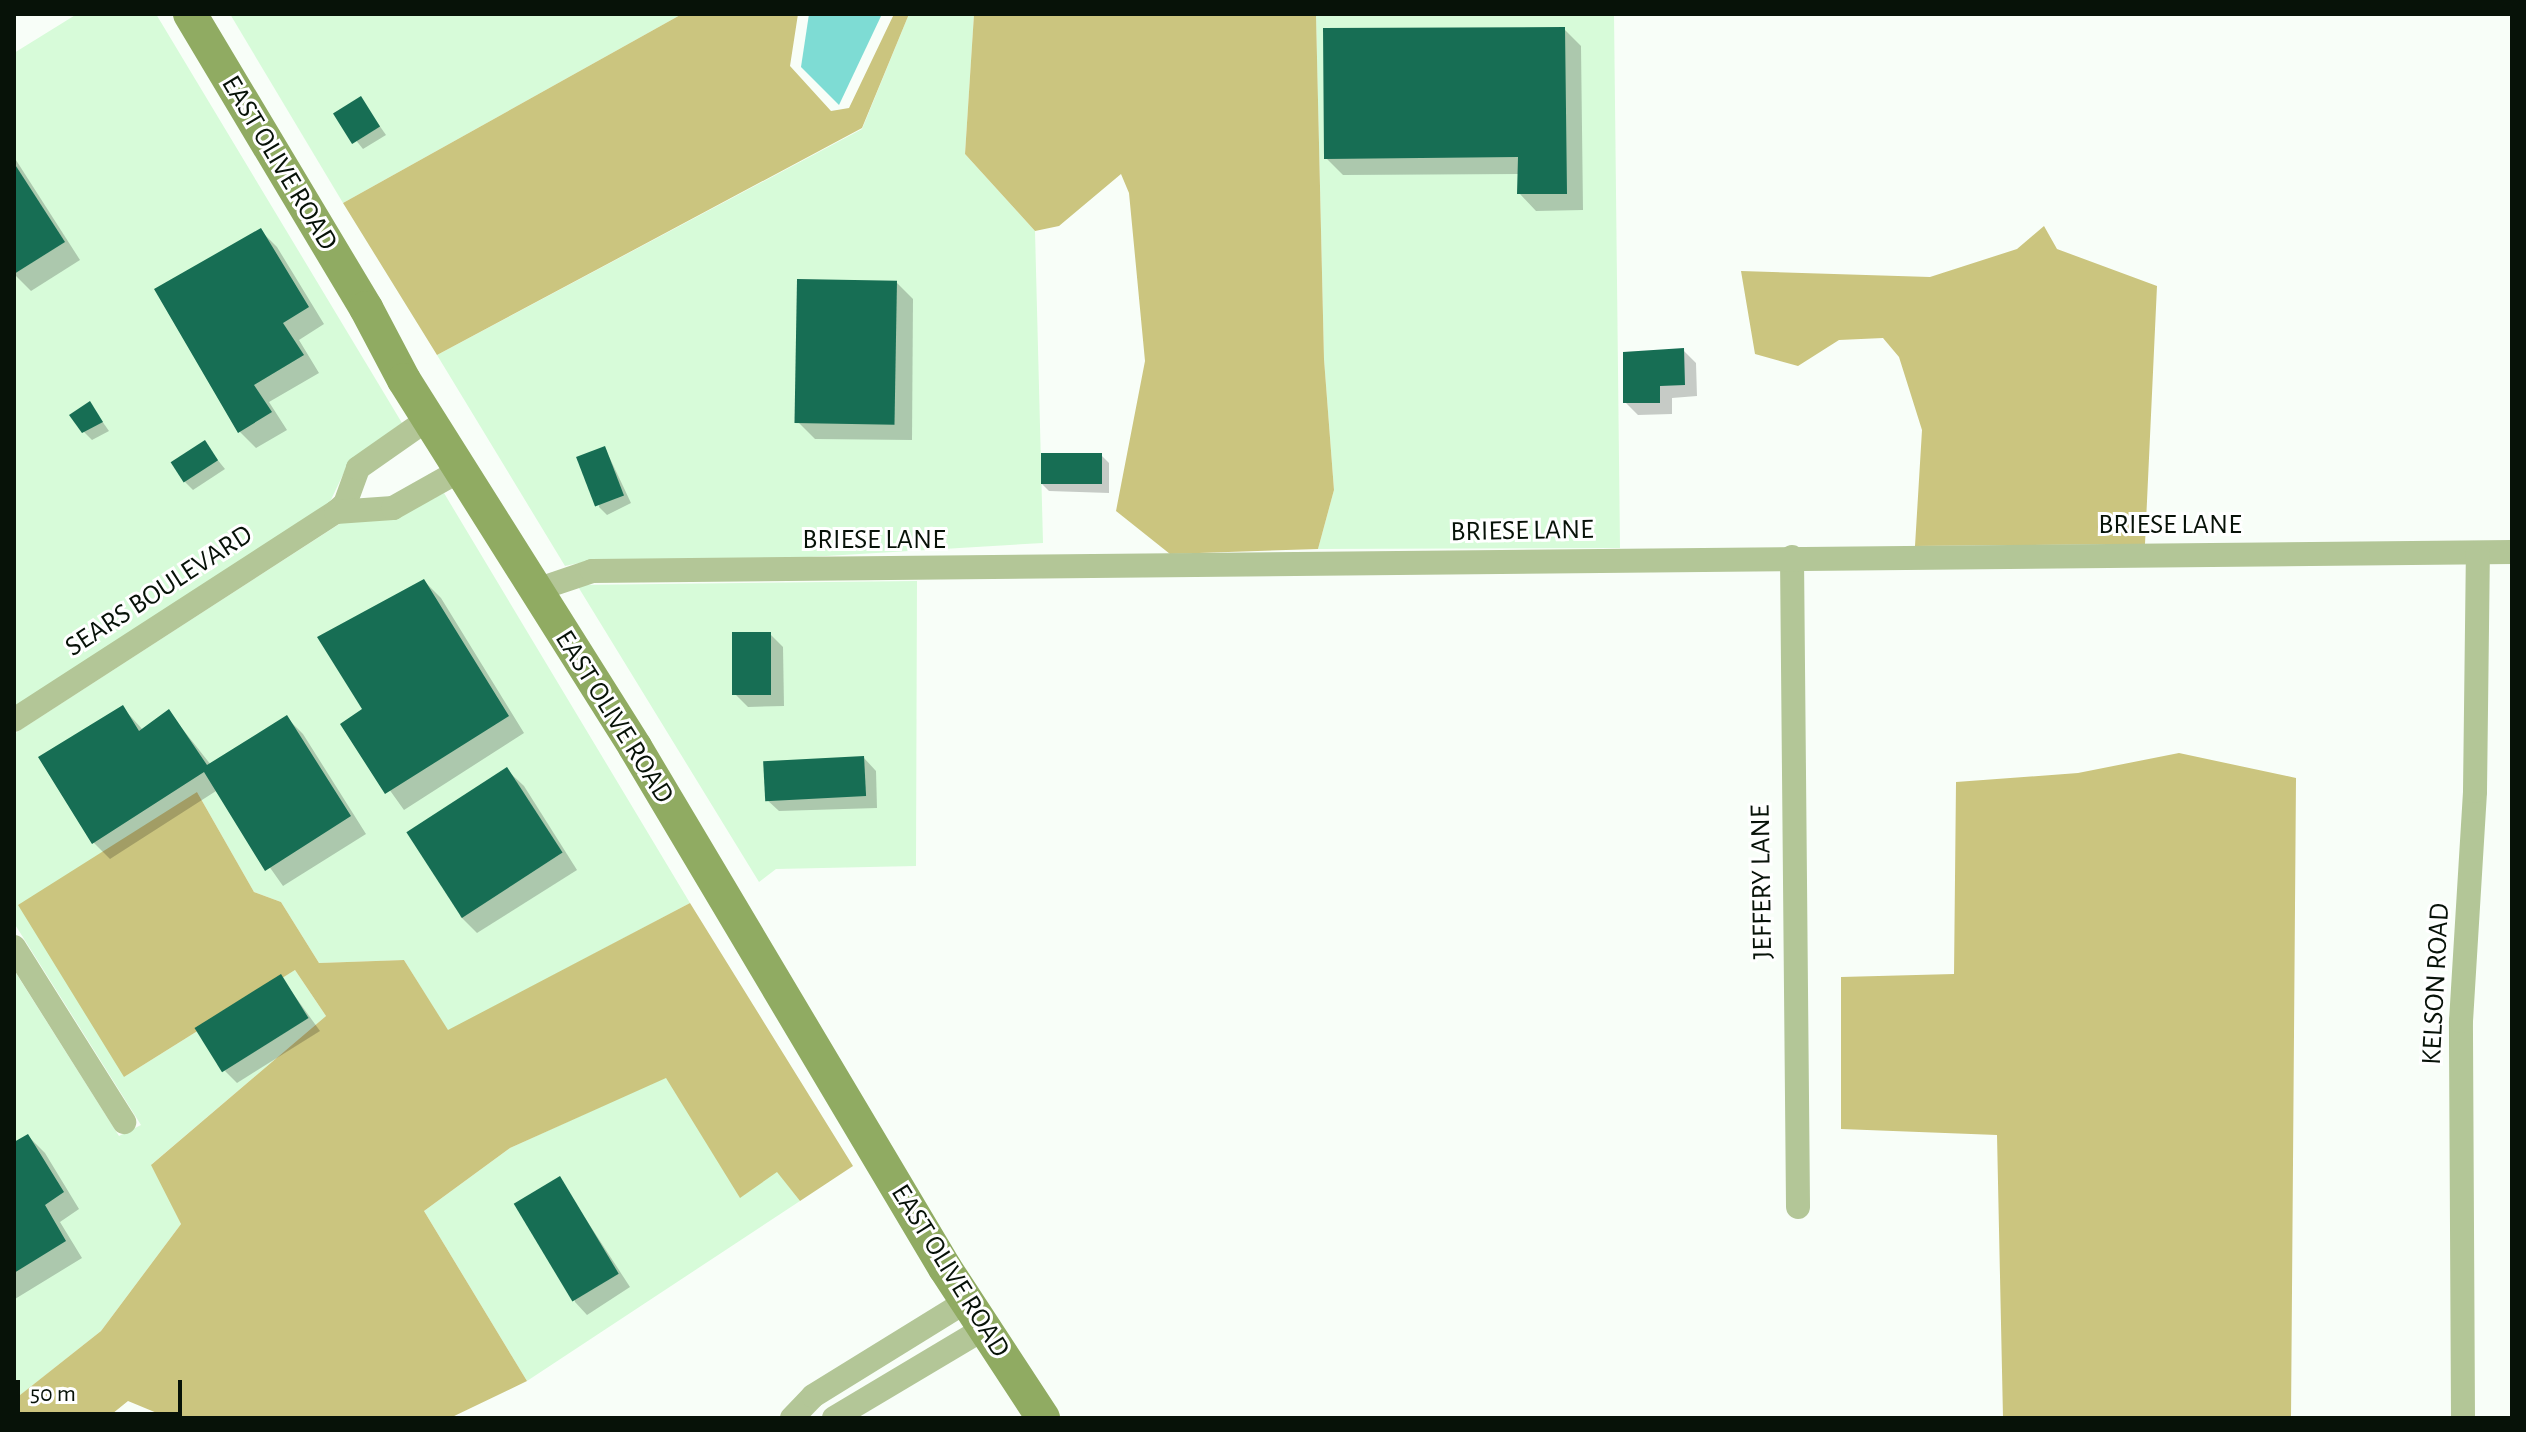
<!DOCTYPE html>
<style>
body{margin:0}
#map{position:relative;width:2526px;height:1432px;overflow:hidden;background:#f8fef8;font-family:"Alegreya Sans",sans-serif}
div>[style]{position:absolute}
.built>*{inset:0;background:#d7fbd9}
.forest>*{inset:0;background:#cbc57f}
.water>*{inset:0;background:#7edcd4}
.shadow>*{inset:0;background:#0003}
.building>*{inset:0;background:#176e54;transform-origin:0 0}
.street>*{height:24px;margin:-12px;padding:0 12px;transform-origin:12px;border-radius:12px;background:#b3c697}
.secondary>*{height:34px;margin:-17px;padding:0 17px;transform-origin:17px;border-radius:17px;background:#90ab62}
span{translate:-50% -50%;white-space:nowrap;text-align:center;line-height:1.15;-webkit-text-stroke:6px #fff;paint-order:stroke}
.street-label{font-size:28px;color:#071208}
.frame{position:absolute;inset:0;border:16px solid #071208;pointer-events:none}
.scale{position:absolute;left:16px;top:1380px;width:166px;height:36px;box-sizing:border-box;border:4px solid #071208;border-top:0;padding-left:10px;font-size:24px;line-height:28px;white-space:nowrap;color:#071208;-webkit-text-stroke:6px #fff;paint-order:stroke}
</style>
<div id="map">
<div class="built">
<div style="clip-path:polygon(77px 14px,156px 14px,402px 423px,350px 460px,329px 504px,14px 707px,14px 53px)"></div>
<div style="clip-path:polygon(230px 14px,682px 14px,343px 203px)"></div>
<div style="clip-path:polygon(909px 14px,974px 14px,965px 154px,1035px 231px,1043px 543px,776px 559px,593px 560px,565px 566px,437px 355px,862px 129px)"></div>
<div style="clip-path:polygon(1316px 14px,1614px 14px,1620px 548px,1318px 549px,1334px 490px,1324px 359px)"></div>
<div style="clip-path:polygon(444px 493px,690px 903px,448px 1031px,404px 960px,319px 963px,281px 902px,254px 892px,197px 792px,124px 1077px,295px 970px,326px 1016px,152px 1164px,181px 1224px,101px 1331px,14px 1400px,14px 970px,119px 1136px,141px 1125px,14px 923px,14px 734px,344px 521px,395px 519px)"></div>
<div style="clip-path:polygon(917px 581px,916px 866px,776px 869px,759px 882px,577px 585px)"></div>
<div style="clip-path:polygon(666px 1077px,740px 1197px,777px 1171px,800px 1201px,527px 1381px,424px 1211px,510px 1148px)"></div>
</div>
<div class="forest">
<div style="clip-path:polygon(682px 14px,798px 14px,790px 66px,831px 111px,849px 108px,894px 14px,909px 14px,862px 128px,437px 355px,343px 203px)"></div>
<div style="clip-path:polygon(974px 14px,1316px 14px,1324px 359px,1334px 490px,1318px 549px,1170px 554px,1116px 511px,1145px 361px,1129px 193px,1121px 174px,1059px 226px,1035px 231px,965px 154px)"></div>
<div style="clip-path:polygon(2044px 226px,2057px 249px,2157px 286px,2145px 544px,1915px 546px,1922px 430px,1899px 357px,1883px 338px,1839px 340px,1798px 366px,1755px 354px,1741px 271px,1930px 277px,2017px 249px)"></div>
<div style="clip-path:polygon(2179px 753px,2296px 778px,2291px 1418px,2003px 1418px,1997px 1135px,1841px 1129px,1841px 977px,1954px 974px,1956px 782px,2078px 773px)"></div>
<div style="clip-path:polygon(197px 792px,254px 892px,281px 902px,319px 963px,404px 960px,448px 1030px,690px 903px,853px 1166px,800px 1201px,777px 1172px,740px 1198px,666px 1078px,510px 1148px,424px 1211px,527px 1381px,450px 1418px,169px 1418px,128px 1401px,107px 1418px,14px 1418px,15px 1399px,101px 1331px,181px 1224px,151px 1165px,326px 1016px,295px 970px,124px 1077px,18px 905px)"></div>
</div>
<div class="water">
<div style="clip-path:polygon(809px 14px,882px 14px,839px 105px,801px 67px)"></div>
</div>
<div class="shadow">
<div style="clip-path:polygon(1564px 29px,1581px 46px,1583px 210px,1536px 211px,1520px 194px,1520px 174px,1343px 175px,1326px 158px)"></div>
<div style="clip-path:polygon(360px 98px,386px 135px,363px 149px,334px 113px)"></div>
<div style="clip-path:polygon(14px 157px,80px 260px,31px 291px,14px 274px)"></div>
<div style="clip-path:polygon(260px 230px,277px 247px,324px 324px,299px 340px,319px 373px,269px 402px,287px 430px,256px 448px,239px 431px)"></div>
<div style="clip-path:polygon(896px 282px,913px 299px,912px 440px,815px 439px,798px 422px)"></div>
<div style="clip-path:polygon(1683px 350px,1696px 363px,1697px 396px,1672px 398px,1672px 414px,1638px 415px,1625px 402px)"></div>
<div style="clip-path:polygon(90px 404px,109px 431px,92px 440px,84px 432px)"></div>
<div style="clip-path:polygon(204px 443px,225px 469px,193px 490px,185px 482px)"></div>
<div style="clip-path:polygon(605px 448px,631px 503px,607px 515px,599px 507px)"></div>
<div style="clip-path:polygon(1101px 455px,1109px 463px,1109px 493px,1049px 491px,1041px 483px)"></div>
<div style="clip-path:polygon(424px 581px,441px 598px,524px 733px,404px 810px,343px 725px,365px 710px)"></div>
<div style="clip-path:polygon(770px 634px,783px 647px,784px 706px,748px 707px,735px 694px)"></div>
<div style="clip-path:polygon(123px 708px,143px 730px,169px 712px,211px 765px,287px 718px,303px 734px,366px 834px,283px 886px,216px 791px,110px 859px,93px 842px)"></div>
<div style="clip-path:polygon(864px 758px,876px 771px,877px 808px,779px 811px,766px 799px)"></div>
<div style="clip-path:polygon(507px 770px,524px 786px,577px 870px,477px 933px,460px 916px)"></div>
<div style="clip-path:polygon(281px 977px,320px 1031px,237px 1083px,225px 1071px)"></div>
<div style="clip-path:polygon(28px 1136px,45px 1153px,79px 1209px,60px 1222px,82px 1258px,15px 1299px,14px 1145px)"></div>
<div style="clip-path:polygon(559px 1178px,630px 1287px,587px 1315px,575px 1302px)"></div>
</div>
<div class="building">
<div style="clip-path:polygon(1565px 27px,1567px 194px,1517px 194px,1518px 157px,1324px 159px,1323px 28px)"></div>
<div style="left:361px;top:96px;width:36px;height:33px;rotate:58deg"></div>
<div style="clip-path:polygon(14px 163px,65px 242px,14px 274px)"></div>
<div style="clip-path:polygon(261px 228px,309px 307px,283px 323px,304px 355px,254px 385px,272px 412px,238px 433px,154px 289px)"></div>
<div style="left:797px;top:279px;width:100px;height:144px;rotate:1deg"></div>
<div style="clip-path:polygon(1684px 348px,1685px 385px,1660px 386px,1660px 403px,1623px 403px,1623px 352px)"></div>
<div style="clip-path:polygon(90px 401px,103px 422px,82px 433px,69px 415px)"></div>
<div style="left:205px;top:440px;width:24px;height:41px;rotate:57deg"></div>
<div style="left:605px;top:446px;width:53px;height:31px;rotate:69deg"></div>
<div style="left:1041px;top:453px;width:61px;height:31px"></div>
<div style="clip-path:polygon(424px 579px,509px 716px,385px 794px,340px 724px,362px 709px,317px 637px)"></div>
<div style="left:732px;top:632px;width:39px;height:63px"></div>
<div style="clip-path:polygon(123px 705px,139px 731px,169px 709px,207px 765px,287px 715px,351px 816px,265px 871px,204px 772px,92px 844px,38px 757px)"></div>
<div style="left:864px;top:756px;width:40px;height:101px;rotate:87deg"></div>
<div style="left:507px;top:767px;width:102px;height:120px;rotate:57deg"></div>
<div style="left:281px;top:974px;width:52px;height:102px;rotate:58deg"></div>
<div style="clip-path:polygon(28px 1134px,64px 1192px,45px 1205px,66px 1241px,14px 1273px,14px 1142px)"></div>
<div style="left:560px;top:1176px;width:114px;height:54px;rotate:59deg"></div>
</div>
<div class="street">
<div style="left:336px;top:512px;width:12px;rotate:-42deg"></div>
<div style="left:345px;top:504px;width:38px;rotate:-70deg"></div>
<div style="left:358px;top:468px;width:85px;rotate:-35deg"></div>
<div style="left:1792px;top:557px;width:650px;rotate:89.47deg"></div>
<div style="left:536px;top:590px;width:59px;rotate:-18.7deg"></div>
<div style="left:592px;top:571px;width:1920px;rotate:-0.57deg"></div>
<div style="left:14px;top:720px;width:383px;rotate:-32.9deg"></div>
<div style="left:336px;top:512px;width:57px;rotate:-4deg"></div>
<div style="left:393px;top:508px;width:76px;rotate:-29.3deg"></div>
<div style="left:14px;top:947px;width:207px;rotate:57.8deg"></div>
<div style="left:792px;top:1418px;width:30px;rotate:-46deg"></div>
<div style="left:813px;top:1396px;width:181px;rotate:-31.7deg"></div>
<div style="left:834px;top:1418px;width:176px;rotate:-30.8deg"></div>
<div style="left:2463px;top:1418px;width:397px;rotate:-90.3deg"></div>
<div style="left:2461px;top:1021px;width:230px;rotate:-86.5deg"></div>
<div style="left:2475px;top:791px;width:238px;rotate:-89.3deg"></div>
</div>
<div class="secondary">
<div style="left:190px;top:14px;width:343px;rotate:59.1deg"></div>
<div style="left:366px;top:308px;width:81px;rotate:62.2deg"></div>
<div style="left:404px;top:380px;width:434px;rotate:57.8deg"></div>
<div style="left:635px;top:747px;width:606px;rotate:59.25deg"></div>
<div style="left:945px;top:1268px;width:179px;rotate:56.8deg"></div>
</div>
<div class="street-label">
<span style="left:279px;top:163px;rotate:59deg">EAST OLIVE ROAD</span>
<span style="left:2170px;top:525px">BRIESE LANE</span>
<span style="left:1522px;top:531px;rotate:-1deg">BRIESE LANE</span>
<span style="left:874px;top:540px">BRIESE LANE</span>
<span style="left:159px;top:591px;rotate:-33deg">SEARS BOULEVARD</span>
<span style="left:614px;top:717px;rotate:58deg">EAST OLIVE ROAD</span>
<span style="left:1762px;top:882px;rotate:-91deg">JEFFERY LANE</span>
<span style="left:2436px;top:984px;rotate:-87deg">KELSON ROAD</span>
<span style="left:950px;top:1271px;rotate:58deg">EAST OLIVE ROAD</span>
</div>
<div class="frame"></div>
<div class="scale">50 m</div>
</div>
